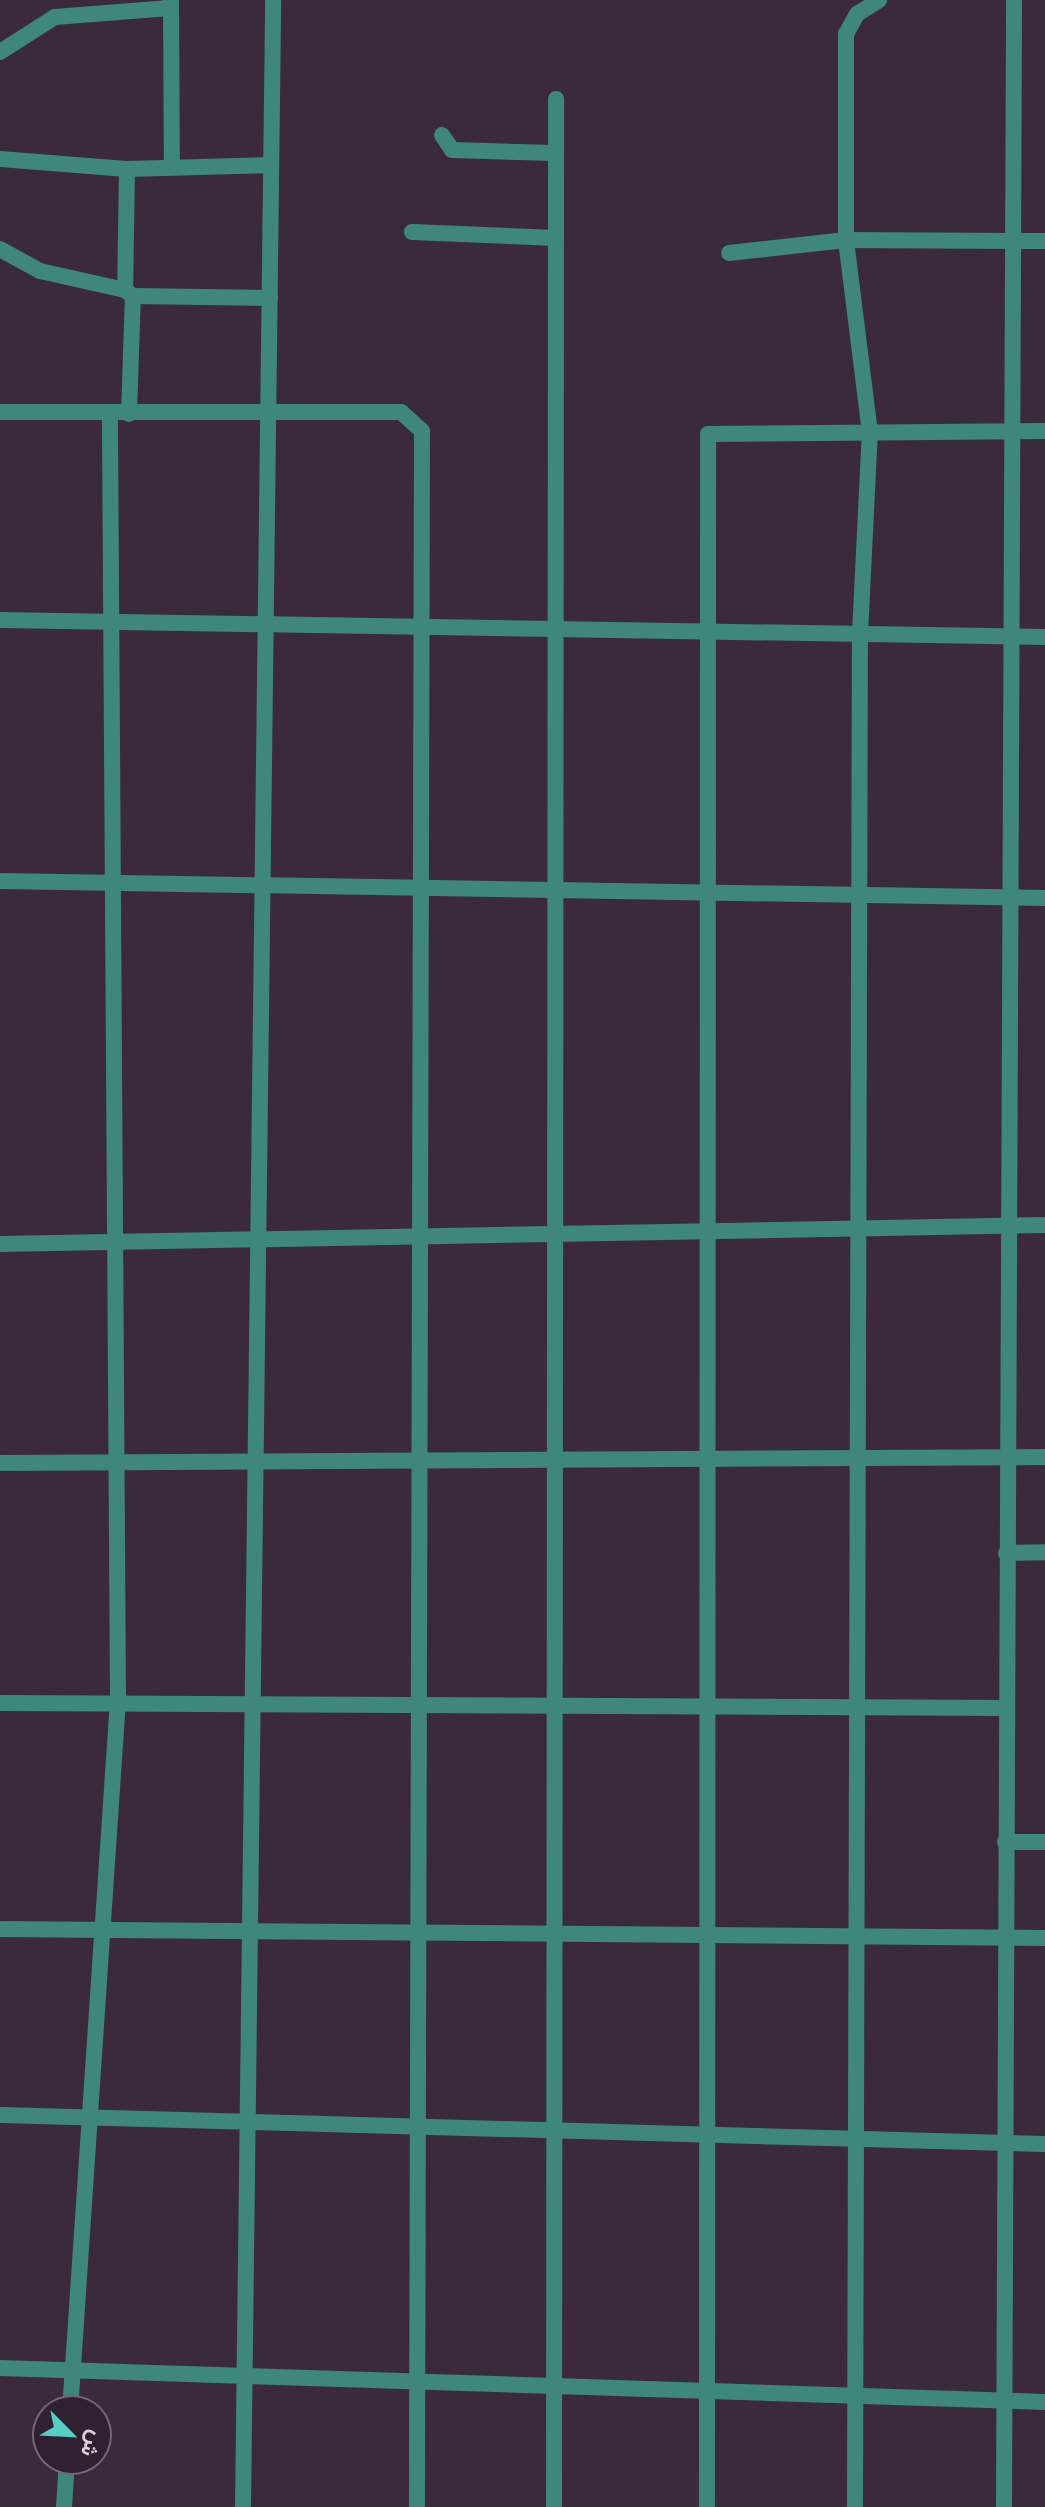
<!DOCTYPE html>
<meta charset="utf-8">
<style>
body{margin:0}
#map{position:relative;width:1045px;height:2507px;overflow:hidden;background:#3b2a3c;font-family:"Roboto Condensed",Vazirmatn,sans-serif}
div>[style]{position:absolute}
.minor>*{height:16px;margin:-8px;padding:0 8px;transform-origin:8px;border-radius:8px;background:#3f867e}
span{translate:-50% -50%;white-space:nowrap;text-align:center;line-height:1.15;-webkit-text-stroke:6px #302132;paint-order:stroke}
.north{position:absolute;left:32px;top:2395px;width:80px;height:80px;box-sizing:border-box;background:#302132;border:2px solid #746675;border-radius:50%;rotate:114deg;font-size:22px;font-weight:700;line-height:32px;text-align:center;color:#d9ced9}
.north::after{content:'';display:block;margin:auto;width:28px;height:36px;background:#57cec2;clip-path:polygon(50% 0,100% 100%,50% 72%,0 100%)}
</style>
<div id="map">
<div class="minor">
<div style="left:171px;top:0;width:164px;rotate:89.7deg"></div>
<div style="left:0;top:52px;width:65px;rotate:-32.5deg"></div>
<div style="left:55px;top:17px;width:115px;rotate:-4.5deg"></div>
<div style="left:442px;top:135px;width:18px;rotate:56deg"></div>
<div style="left:452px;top:150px;width:104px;rotate:1.7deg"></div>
<div style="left:0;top:159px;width:127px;rotate:4.5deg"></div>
<div style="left:127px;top:169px;width:144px;rotate:-1.6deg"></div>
<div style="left:127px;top:169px;width:121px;rotate:90.9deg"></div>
<div style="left:125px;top:290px;width:10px;rotate:37deg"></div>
<div style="left:133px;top:296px;width:137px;rotate:0.8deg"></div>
<div style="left:412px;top:232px;width:144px;rotate:2.4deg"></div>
<div style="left:0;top:249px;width:46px;rotate:28.8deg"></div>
<div style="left:40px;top:271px;width:87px;rotate:12.6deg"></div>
<div style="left:729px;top:253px;width:118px;rotate:-6.3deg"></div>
<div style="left:846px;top:240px;width:199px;rotate:0.3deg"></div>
<div style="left:0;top:412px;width:401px"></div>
<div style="left:401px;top:412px;width:28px;rotate:42deg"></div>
<div style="left:422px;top:431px;width:2076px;rotate:90.14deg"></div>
<div style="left:129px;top:414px;width:118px;rotate:-88.1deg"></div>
<div style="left:0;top:620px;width:1045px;rotate:0.93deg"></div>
<div style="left:0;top:881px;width:1045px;rotate:0.93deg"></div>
<div style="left:0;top:1244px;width:1045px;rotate:-1.04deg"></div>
<div style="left:0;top:1463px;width:1045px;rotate:-0.33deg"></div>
<div style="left:1006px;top:1553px;width:39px;rotate:-1deg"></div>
<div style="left:0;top:1703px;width:1006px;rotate:0.28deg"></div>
<div style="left:1005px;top:1842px;width:40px"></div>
<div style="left:0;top:1929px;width:1045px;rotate:0.49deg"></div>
<div style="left:0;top:2115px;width:1045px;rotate:1.59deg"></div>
<div style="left:0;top:2368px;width:1046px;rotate:1.86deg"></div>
<div style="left:70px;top:2411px;width:713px;rotate:-86.14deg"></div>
<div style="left:118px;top:1700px;width:1286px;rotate:-90.36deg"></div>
<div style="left:64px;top:2507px;width:48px;rotate:-86.4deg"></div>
<div style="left:243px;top:2507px;width:2507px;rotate:-89.31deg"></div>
<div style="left:554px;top:2507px;width:2408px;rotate:-89.95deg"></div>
<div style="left:707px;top:2507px;width:2073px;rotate:-89.97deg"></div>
<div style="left:708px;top:434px;width:337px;rotate:-0.5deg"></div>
<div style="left:855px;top:2507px;width:1873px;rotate:-89.85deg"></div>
<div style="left:860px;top:634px;width:201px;rotate:-87.2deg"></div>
<div style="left:870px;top:433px;width:194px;rotate:-97.1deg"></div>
<div style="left:846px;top:240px;width:206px;rotate:-90deg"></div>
<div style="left:846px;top:34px;width:23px;rotate:-61deg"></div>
<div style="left:857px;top:14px;width:26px;rotate:-32deg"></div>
<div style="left:1004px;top:2507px;width:2507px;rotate:-89.77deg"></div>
</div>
<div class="north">ش</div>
</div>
